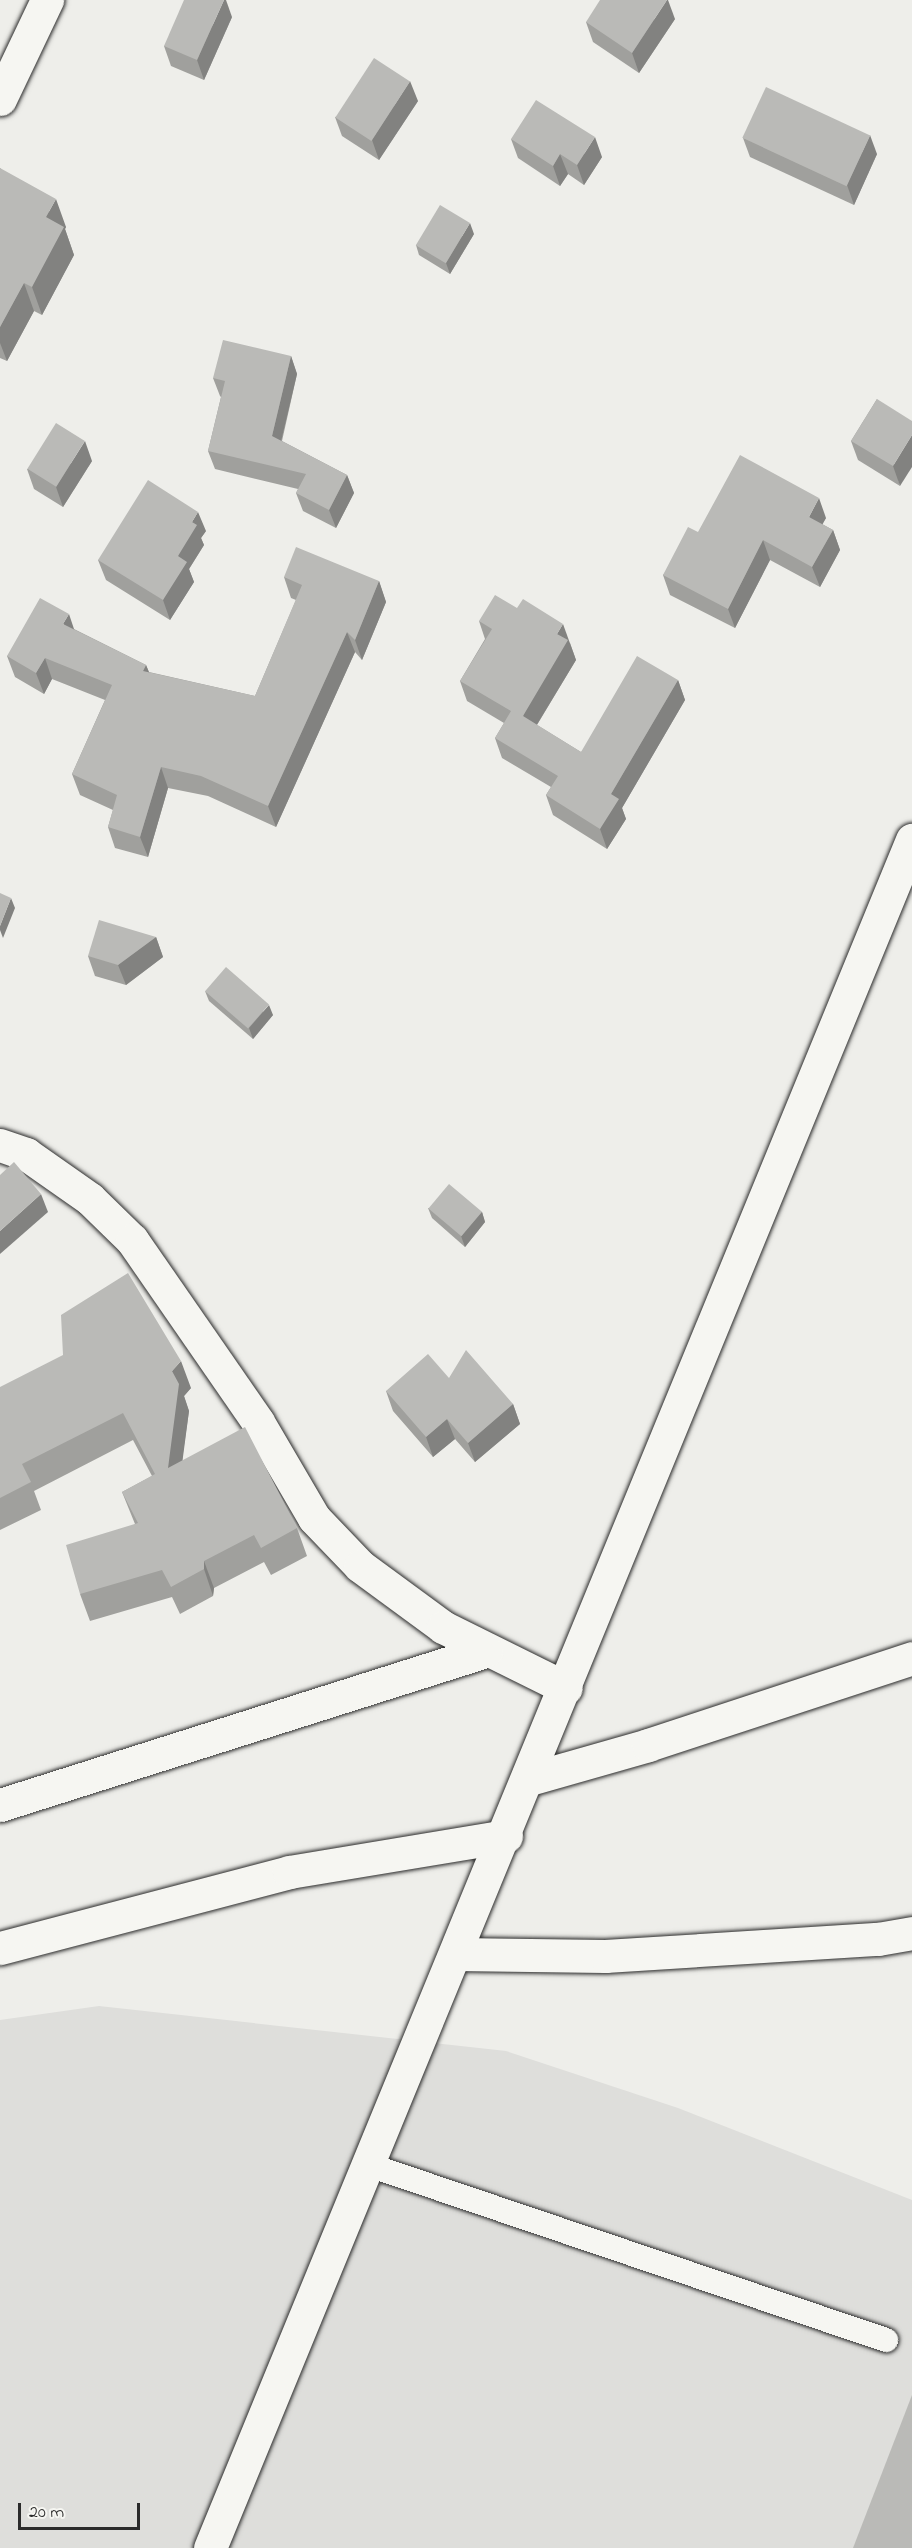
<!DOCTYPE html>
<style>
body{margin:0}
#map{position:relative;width:912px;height:2548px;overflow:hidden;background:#eeeeea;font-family:"Indie Flower",sans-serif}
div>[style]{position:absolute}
.built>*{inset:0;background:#dededb}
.roads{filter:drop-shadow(0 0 2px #2b2b2b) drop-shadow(0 0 2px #2b2b2b)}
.service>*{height:24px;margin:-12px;padding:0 12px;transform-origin:12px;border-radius:12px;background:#f6f6f2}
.minor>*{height:33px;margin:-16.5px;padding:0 16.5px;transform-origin:16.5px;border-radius:16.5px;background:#f6f6f2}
.wall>*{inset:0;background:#a0a09d}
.shaded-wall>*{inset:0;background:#828280}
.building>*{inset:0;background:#babab7;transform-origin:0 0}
span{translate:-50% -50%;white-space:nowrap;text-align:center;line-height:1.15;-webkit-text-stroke:4.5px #f6f6f2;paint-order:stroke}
.scale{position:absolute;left:18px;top:2503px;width:122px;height:27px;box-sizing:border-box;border:3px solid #2b2b2b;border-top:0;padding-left:8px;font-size:18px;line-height:21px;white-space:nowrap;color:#2b2b2b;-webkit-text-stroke:4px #f6f6f2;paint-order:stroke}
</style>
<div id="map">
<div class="built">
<div style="clip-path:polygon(99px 2006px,506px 2051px,678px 2108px,912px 2200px,912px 2548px,0 2548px,0 2020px)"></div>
</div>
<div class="roads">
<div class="service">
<div style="left:369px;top:2165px;width:546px;rotate:18.7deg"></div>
</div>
<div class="minor">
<div style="left:0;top:99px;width:110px;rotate:-64.6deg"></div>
<div style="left:0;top:1145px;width:28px;rotate:19deg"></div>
<div style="left:26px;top:1154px;width:78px;rotate:35.1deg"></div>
<div style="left:90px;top:1199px;width:59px;rotate:44.3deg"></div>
<div style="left:132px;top:1240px;width:221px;rotate:55.3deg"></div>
<div style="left:258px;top:1422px;width:111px;rotate:59.7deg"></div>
<div style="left:314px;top:1518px;width:66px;rotate:46.2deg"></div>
<div style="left:360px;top:1566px;width:103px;rotate:36.3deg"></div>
<div style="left:443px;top:1627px;width:137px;rotate:26.4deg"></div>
<div style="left:529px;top:1779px;width:124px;rotate:-15.9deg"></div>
<div style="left:648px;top:1745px;width:278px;rotate:-18.2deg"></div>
<div style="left:0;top:1805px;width:510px;rotate:-17.58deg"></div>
<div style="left:0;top:1948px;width:299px;rotate:-14.7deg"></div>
<div style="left:289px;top:1872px;width:220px;rotate:-9.4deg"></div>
<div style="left:455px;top:1954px;width:150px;rotate:0.8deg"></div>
<div style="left:605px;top:1956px;width:274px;rotate:-3.6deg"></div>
<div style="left:878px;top:1939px;width:35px;rotate:-10deg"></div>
<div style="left:210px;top:2548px;width:1847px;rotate:-67.66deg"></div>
</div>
</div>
<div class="wall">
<div style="clip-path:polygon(232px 17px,204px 80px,171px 66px,164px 46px)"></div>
<div style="clip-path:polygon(675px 19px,639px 73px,593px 42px,586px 22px)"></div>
<div style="clip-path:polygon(418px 101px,379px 160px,342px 136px,335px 117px)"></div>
<div style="clip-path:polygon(743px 138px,877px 154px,854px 205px,750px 157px)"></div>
<div style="clip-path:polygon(511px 139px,602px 157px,584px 185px,568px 174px,560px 186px,518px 158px)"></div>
<div style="clip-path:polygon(0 168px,66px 227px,65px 229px,74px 255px,42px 315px,34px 311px,7px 361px,0 358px)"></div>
<div style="clip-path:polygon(474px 234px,450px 274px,419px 255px,416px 245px)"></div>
<div style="clip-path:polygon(291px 356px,297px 374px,282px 441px,347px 475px,354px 493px,336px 528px,303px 511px,296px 493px,298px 489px,215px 469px,208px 451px,221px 397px,220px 396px,213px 378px)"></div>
<div style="clip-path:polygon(877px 399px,900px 486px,858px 460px,851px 441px)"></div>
<div style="clip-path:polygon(92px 461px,63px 507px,34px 489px,27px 469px)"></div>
<div style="clip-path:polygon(826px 518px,822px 524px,833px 530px,840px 550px,820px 587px,770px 560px,735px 628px,670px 595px,663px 575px,698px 532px)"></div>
<div style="clip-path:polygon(206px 531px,201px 538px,204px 545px,189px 569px,194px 582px,170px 620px,106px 580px,98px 560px)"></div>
<div style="clip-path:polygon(284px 577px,379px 581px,386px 602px,362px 660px,355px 652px,276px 827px,208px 796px,168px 788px,148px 857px,115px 848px,108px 827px,113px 810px,80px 795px,72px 774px,105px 700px,52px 679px,44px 694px,15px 677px,7px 656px,74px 629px,146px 665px,149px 672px,255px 696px,296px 600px,291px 598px)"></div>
<div style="clip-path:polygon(479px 621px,570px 643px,576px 660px,537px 725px,581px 752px,678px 680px,685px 700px,622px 808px,626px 819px,607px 849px,553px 815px,546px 795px,551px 787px,502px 758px,495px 738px,504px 723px,467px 701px,460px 681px,485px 639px)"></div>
<div style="clip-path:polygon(156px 937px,163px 957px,126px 985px,95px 976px,88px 956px)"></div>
<div style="clip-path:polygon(205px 991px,273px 1015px,253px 1039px,209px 1001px)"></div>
<div style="clip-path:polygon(428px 1208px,482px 1212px,485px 1222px,465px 1247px,432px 1218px)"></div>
<div style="clip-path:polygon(449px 1378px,513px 1404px,520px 1424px,475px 1462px,455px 1439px,433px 1457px,393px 1411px,386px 1391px)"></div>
<div style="clip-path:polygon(0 1387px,191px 1388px,184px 1396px,189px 1411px,182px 1460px,297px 1528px,307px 1556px,271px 1575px,264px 1562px,214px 1588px,213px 1596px,180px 1614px,172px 1597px,90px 1621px,80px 1594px,135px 1524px,122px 1492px,152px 1476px,133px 1440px,34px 1491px,41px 1510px,0 1530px)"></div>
</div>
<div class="shaded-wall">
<div style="clip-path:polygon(224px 0,226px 0,232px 17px,204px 80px,197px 60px)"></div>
<div style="clip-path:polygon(667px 0,668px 0,675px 19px,639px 73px,632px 53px)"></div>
<div style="clip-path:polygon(410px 81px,418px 101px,379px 160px,372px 140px)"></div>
<div style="clip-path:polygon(870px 135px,877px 154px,854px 205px,847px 185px)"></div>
<div style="clip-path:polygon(595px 137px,602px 157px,584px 185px,577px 165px)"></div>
<div style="clip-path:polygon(560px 154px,568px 174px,560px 186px,553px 166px)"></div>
<div style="clip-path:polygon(56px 199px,66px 227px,65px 229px,74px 255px,42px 315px,32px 287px,46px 217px)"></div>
<div style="clip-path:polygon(470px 223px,474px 234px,450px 274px,446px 263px)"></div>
<div style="clip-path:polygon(24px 283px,34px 311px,7px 361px,0 343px,0 327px)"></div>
<div style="clip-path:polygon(291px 356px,297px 374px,278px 454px,272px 436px)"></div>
<div style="clip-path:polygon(912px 435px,912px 467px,900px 486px,893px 466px)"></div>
<div style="clip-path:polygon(85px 441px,92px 461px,63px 507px,56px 487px)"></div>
<div style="clip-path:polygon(347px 475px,354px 493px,336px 528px,329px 510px)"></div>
<div style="clip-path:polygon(819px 498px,826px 518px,816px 536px,809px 517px)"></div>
<div style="clip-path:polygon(198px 512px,206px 531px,201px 538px,204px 545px,189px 569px,194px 582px,170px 620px,163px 600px,178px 556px,192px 522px)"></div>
<div style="clip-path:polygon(833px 530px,840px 550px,820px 587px,812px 567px)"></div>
<div style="clip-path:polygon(763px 540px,770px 560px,735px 628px,728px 609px)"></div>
<div style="clip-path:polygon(379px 581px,386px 602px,362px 660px,355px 640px)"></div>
<div style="clip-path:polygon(69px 614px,76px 635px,63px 624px)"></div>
<div style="clip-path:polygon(563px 624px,576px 660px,530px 736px,523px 716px,557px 634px)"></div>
<div style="clip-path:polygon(347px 632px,355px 652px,276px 827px,268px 806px)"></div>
<div style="clip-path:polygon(45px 658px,52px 679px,44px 694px,36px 673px)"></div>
<div style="clip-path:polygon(146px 665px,154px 685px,143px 671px)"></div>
<div style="clip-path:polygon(678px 680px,685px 700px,622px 808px,626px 819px,607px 849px,600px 829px,611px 794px)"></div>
<div style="clip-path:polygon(161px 767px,168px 788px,148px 857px,140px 837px)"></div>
<div style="clip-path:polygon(11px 898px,15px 908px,3px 938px,0 930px,0 926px)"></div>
<div style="clip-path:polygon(156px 937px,163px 957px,126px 985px,118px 965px)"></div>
<div style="clip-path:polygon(269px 1005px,273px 1015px,253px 1039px,249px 1028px)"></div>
<div style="clip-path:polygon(41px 1194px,48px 1212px,0 1254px,0 1231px)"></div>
<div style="clip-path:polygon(482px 1212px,485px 1222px,465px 1247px,461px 1236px)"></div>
<div style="clip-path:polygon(181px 1361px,191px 1388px,184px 1396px,189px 1411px,178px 1495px,168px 1468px,172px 1371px)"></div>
<div style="clip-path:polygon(513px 1404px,520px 1424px,475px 1462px,468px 1443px)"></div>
<div style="clip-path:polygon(447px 1419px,455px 1439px,433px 1457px,426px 1437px)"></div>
<div style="clip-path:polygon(204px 1561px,214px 1588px,213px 1596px,204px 1569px)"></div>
</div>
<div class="building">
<div style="clip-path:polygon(184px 0,224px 0,197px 60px,164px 46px)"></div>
<div style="clip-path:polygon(600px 0,667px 0,632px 53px,586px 22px)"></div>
<div style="left:374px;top:58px;width:43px;height:71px;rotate:33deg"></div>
<div style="left:766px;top:87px;width:115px;height:56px;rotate:25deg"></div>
<div style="clip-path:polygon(536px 100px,595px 137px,577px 165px,560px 154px,553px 166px,511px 139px)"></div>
<div style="clip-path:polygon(0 168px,56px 199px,46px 217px,64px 227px,32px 287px,24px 283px,0 327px)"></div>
<div style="left:440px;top:205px;width:35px;height:47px;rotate:31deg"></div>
<div style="clip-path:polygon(223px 340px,291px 356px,272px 436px,347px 475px,329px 510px,296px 493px,306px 474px,208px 451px,225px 381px,213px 378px)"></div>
<div style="clip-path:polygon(877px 399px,912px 421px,912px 435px,893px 466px,851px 441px)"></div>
<div style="left:56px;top:423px;width:34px;height:54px;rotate:32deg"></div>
<div style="clip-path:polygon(740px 455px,819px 498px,809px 517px,833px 530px,812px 567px,763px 540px,728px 609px,663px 575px,688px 527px,698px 532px)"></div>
<div style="clip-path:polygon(148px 480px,198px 512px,192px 522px,197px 525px,178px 556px,187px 562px,163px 600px,98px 560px)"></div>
<div style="clip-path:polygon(296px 547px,379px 581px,355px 640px,347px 632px,268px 806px,201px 776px,161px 767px,140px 837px,108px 827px,117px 795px,72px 774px,112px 685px,45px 658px,36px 673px,7px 656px,40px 598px,69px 614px,63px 624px,146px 665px,143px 671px,255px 696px,302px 585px,284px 577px)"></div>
<div style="clip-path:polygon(495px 595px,517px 608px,523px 599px,563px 624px,557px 634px,568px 640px,523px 716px,581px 752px,637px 656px,678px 680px,611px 794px,619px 799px,600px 829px,546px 795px,558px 776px,495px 738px,511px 711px,460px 681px,492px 629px,479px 621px)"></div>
<div style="clip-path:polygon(0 893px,11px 898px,0 926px)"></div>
<div style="clip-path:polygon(99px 920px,156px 937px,118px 965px,88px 956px)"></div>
<div style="left:226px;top:967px;width:57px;height:32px;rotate:41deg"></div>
<div style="clip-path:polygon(14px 1162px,41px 1194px,0 1231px,0 1175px)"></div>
<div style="left:449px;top:1184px;width:43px;height:32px;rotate:40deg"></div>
<div style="clip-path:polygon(128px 1273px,181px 1361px,172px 1371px,179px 1384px,168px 1468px,245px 1427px,297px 1528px,261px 1548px,254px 1535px,204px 1561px,204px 1569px,171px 1587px,162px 1570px,80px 1594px,66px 1545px,138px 1523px,122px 1492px,155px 1474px,123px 1413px,22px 1464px,31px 1482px,0 1498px,0 1387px,63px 1355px,61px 1315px)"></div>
<div style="clip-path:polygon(466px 1350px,513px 1404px,468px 1443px,447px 1419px,426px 1437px,386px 1391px,428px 1354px,449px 1378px)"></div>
<div style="clip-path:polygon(912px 2395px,912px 2548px,853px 2548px)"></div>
</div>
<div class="scale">20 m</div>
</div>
